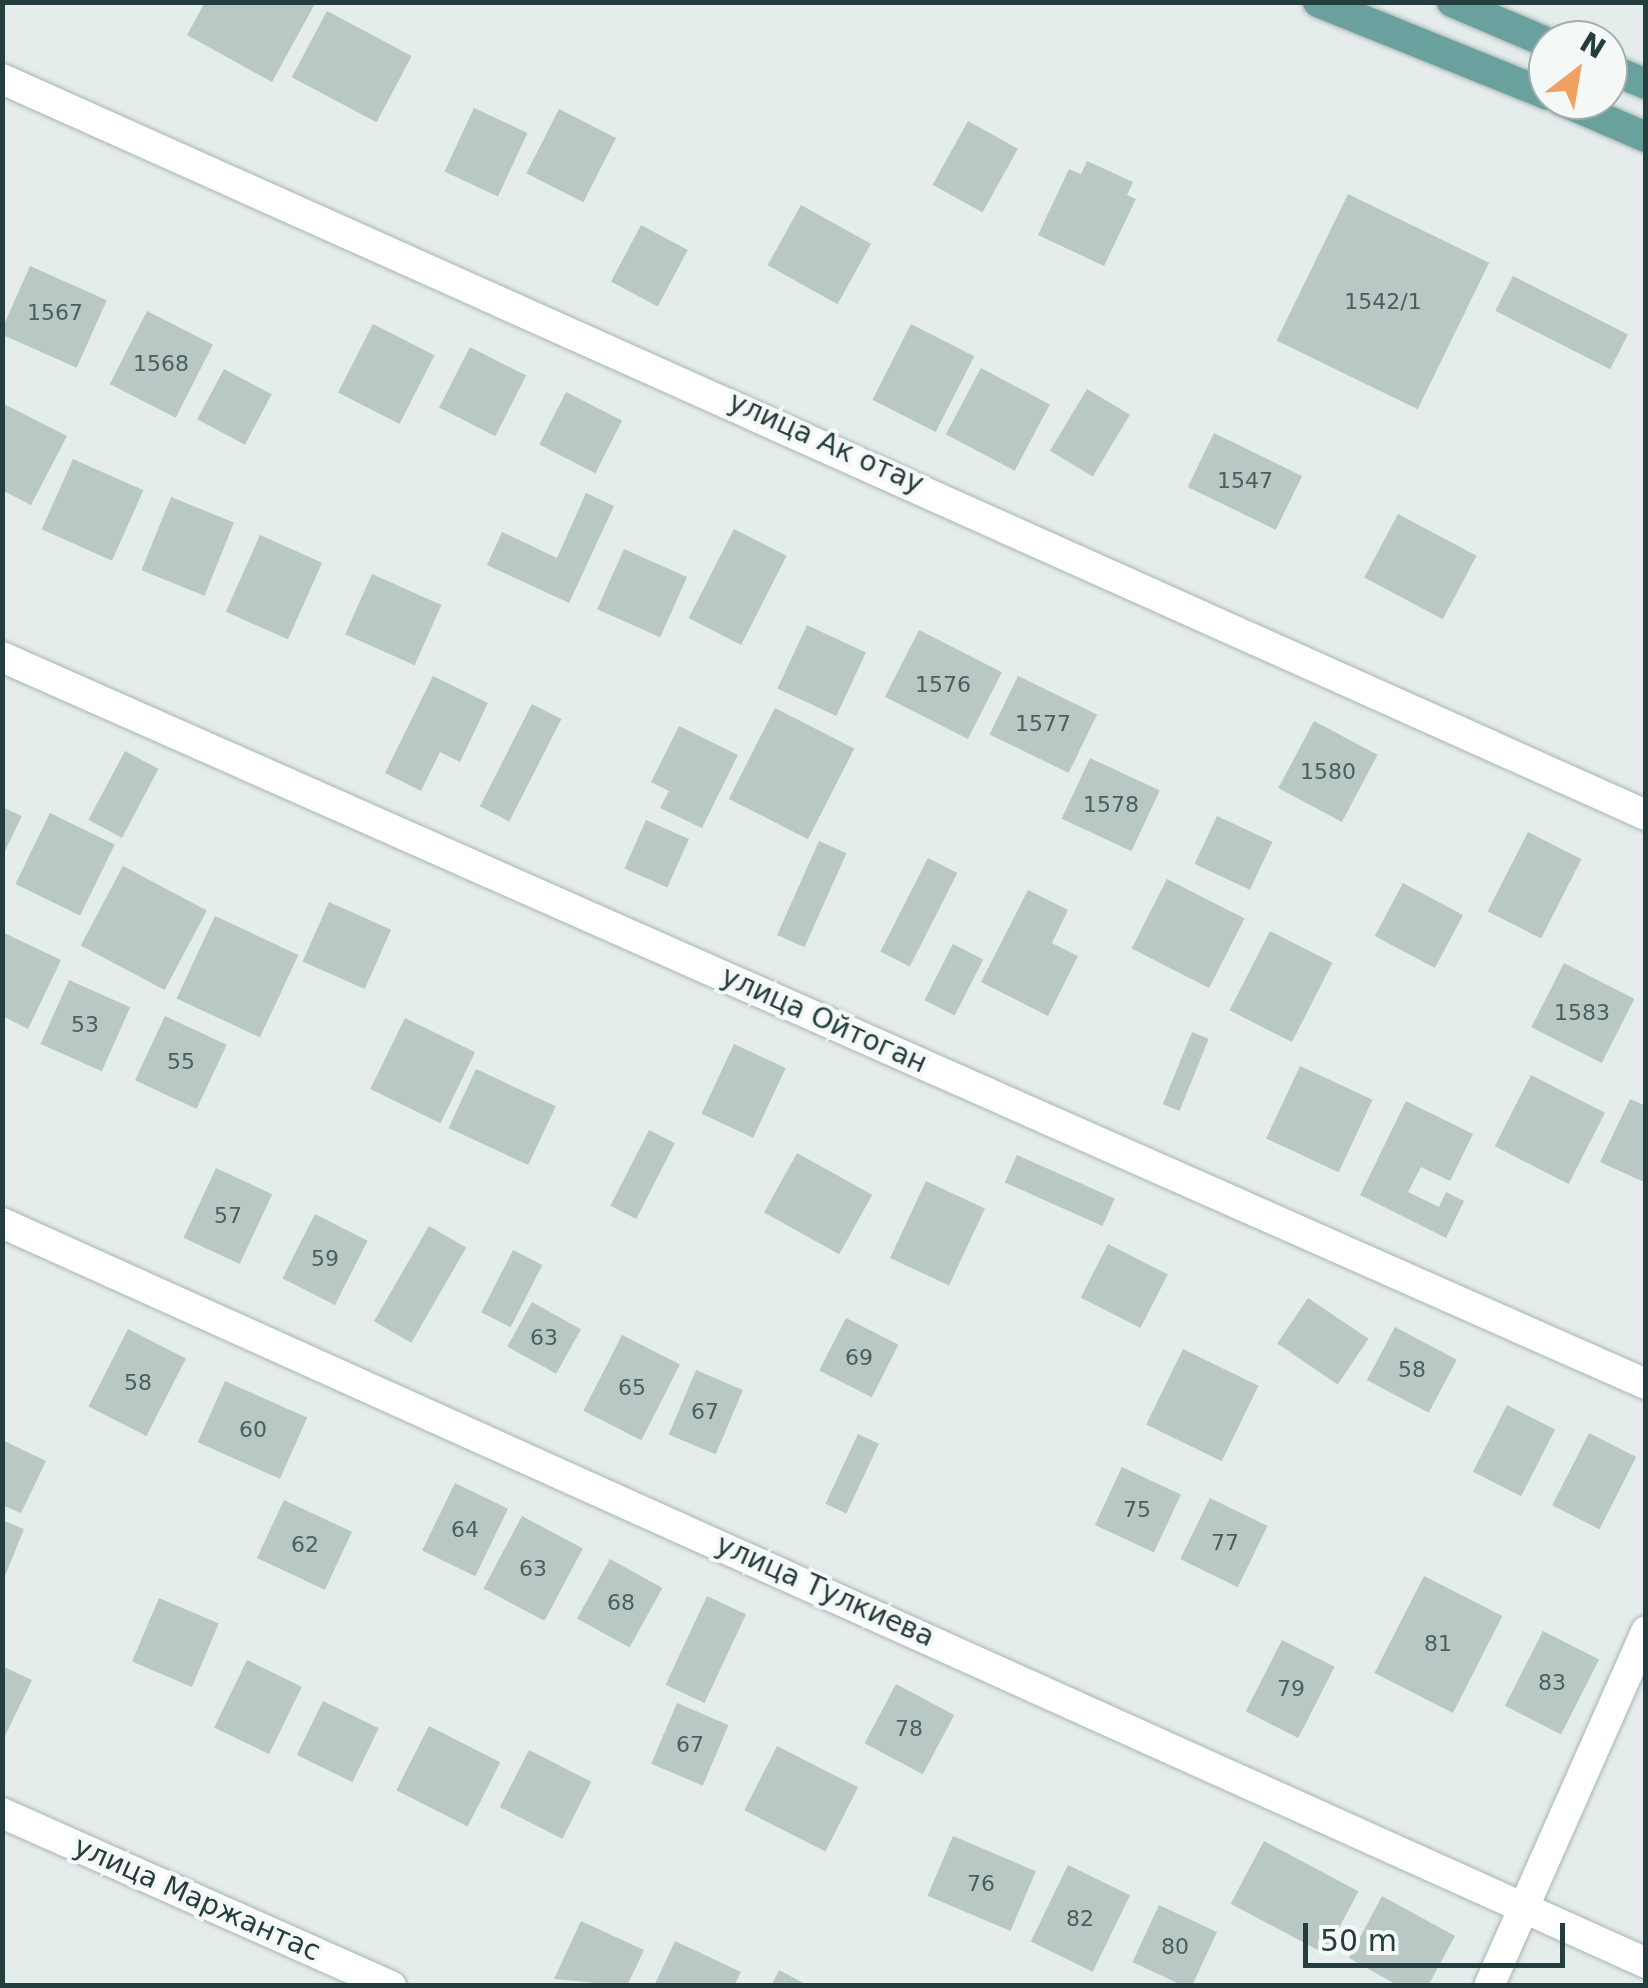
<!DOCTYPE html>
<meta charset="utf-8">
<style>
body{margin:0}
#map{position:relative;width:1648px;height:1988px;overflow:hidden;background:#e4edeb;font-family:"DejaVu Sans",sans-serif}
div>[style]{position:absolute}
.building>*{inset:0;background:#b9c8c5;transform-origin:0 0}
.roads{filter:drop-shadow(0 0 2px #a7b5b3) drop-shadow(0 0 2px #a7b5b3)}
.minor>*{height:30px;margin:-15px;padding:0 15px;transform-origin:15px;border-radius:15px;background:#fff}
.major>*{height:30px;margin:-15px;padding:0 15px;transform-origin:15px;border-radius:15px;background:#6aa19f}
span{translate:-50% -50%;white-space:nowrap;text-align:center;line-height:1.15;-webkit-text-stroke:8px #f4f9f8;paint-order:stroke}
.number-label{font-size:22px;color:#49605f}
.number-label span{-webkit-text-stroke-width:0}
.street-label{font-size:28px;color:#243e3d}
.frame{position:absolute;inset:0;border:5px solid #243e3d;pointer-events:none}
.north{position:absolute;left:1528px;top:20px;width:100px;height:100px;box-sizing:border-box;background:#f4f9f8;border:2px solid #a1aead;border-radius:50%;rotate:31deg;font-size:28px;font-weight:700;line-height:40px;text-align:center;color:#243e3d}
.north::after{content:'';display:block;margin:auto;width:35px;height:45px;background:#eea161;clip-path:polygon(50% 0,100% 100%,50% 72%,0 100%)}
.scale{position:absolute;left:1303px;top:1923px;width:262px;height:45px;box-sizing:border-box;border:5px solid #243e3d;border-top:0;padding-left:12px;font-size:30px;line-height:35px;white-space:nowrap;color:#243e3d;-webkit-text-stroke:8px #f4f9f8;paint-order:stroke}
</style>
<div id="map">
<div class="building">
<div style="clip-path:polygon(205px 2px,316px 2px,272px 82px,187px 35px)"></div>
<div style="left:327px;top:11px;width:96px;height:75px;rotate:28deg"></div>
<div style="left:474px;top:108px;width:59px;height:70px;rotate:25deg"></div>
<div style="left:559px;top:109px;width:64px;height:72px;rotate:27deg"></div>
<div style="left:968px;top:121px;width:57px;height:73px;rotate:29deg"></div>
<div style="clip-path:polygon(1087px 161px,1133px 182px,1127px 195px,1136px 199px,1104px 266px,1038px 235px,1069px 169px,1081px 174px)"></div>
<div style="left:1348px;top:194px;width:157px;height:163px;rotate:26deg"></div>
<div style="left:801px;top:205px;width:80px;height:69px;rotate:29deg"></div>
<div style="left:641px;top:225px;width:53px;height:64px;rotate:28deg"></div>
<div style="left:30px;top:266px;width:84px;height:74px;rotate:24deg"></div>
<div style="left:1513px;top:276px;width:129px;height:39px;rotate:27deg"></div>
<div style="left:147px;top:311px;width:74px;height:82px;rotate:27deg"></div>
<div style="left:373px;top:324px;width:69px;height:77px;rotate:27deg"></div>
<div style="left:911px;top:324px;width:71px;height:85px;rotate:27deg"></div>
<div style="left:470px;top:347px;width:63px;height:68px;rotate:27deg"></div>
<div style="left:981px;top:368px;width:78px;height:75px;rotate:28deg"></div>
<div style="left:224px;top:369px;width:54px;height:57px;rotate:28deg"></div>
<div style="left:1087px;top:389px;width:50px;height:72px;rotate:31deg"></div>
<div style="left:566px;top:392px;width:63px;height:59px;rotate:27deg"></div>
<div style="clip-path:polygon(2px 403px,67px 436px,31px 505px,2px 490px)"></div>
<div style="left:1214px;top:433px;width:98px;height:60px;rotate:26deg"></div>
<div style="left:73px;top:459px;width:77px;height:77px;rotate:24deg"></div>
<div style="clip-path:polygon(586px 493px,614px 506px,569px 603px,487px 565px,502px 532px,557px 558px)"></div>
<div style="left:171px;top:497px;width:68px;height:79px;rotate:22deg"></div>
<div style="left:1398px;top:514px;width:89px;height:72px;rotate:28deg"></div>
<div style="left:734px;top:529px;width:59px;height:100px;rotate:27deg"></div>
<div style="left:260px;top:535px;width:68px;height:84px;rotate:24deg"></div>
<div style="left:624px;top:549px;width:69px;height:66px;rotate:24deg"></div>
<div style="left:372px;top:574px;width:76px;height:66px;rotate:24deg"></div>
<div style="left:807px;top:625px;width:65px;height:70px;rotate:25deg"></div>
<div style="left:919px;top:630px;width:93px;height:75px;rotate:27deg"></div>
<div style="clip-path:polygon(433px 676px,488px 703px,460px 762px,440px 752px,421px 791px,385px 773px)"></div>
<div style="left:1018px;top:676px;width:88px;height:65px;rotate:26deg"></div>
<div style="left:532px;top:704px;width:33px;height:115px;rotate:27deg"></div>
<div style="left:775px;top:708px;width:89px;height:102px;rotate:27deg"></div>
<div style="left:1314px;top:721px;width:72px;height:76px;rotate:28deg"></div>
<div style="clip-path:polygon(679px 726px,738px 755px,702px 828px,660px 808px,669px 791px,651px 782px)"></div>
<div style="left:125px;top:751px;width:38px;height:78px;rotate:28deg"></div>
<div style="left:1090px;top:758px;width:77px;height:67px;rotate:25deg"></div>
<div style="clip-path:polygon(2px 807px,22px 816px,2px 857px)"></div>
<div style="left:50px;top:813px;width:72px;height:79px;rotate:26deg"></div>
<div style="left:1217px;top:816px;width:61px;height:53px;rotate:25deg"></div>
<div style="left:646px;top:820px;width:47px;height:53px;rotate:24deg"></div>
<div style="left:1528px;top:832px;width:60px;height:89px;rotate:27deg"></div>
<div style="left:819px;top:841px;width:30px;height:103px;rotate:24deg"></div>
<div style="left:928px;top:858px;width:33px;height:105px;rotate:27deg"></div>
<div style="left:123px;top:866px;width:95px;height:90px;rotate:28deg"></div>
<div style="left:1167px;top:879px;width:87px;height:78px;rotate:27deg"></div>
<div style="left:1403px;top:883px;width:68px;height:60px;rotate:28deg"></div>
<div style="clip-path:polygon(1028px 890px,1068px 910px,1052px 943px,1078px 956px,1048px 1016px,981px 982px)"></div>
<div style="left:329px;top:902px;width:68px;height:65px;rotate:24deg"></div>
<div style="left:215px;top:916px;width:92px;height:91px;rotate:25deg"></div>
<div style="left:1270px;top:931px;width:70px;height:89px;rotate:27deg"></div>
<div style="clip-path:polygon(2px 932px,61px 960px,28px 1029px,2px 1016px)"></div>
<div style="left:953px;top:944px;width:34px;height:63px;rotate:27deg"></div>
<div style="left:1564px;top:963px;width:79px;height:72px;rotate:27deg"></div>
<div style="left:69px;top:980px;width:67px;height:70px;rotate:24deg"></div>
<div style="left:165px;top:1016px;width:68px;height:71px;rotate:25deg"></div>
<div style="left:405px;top:1018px;width:78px;height:79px;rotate:26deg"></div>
<div style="left:1192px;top:1032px;width:18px;height:78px;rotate:22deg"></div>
<div style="left:734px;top:1044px;width:57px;height:77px;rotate:25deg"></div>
<div style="left:1300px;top:1066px;width:80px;height:80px;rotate:25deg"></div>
<div style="left:476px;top:1069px;width:88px;height:65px;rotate:25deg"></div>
<div style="left:1531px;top:1075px;width:83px;height:80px;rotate:27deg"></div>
<div style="clip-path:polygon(1630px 1099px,1646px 1106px,1646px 1183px,1600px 1162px)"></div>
<div style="clip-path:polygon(1406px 1101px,1473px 1134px,1450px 1181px,1421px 1167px,1408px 1192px,1439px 1207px,1446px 1192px,1464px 1201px,1446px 1238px,1360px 1195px)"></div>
<div style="left:649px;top:1130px;width:29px;height:85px;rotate:27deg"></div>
<div style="left:797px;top:1153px;width:86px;height:68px;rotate:29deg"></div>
<div style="left:1017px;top:1155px;width:107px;height:30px;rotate:24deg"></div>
<div style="left:216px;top:1168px;width:62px;height:77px;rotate:25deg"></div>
<div style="left:926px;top:1181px;width:65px;height:85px;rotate:25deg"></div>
<div style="left:315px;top:1214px;width:59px;height:72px;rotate:27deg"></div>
<div style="left:429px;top:1226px;width:43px;height:110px;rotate:30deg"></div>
<div style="left:1108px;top:1244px;width:67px;height:60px;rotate:27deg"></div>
<div style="left:513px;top:1250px;width:33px;height:70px;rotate:27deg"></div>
<div style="left:1308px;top:1298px;width:73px;height:55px;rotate:34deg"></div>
<div style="left:532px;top:1302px;width:56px;height:51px;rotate:29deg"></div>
<div style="left:846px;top:1318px;width:59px;height:59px;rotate:27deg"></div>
<div style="left:1395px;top:1327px;width:70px;height:60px;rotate:28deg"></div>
<div style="left:128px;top:1329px;width:65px;height:87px;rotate:27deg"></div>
<div style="left:622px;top:1335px;width:65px;height:85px;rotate:27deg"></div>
<div style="left:1183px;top:1349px;width:84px;height:84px;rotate:26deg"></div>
<div style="left:696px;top:1370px;width:51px;height:70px;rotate:23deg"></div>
<div style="left:225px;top:1381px;width:90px;height:67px;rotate:24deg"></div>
<div style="left:1507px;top:1405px;width:54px;height:75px;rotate:27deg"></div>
<div style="left:1589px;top:1433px;width:53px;height:81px;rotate:27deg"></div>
<div style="left:858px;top:1434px;width:23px;height:77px;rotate:25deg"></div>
<div style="clip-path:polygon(2px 1440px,46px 1461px,21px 1513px,2px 1505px)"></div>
<div style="left:1122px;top:1467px;width:65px;height:64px;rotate:25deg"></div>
<div style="left:455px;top:1483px;width:59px;height:75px;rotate:26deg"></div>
<div style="left:1210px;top:1498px;width:64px;height:68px;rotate:26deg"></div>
<div style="left:284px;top:1500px;width:75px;height:64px;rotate:25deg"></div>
<div style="left:522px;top:1516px;width:69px;height:82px;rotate:28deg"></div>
<div style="clip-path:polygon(2px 1520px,24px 1529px,3px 1581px,2px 1581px)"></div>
<div style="left:610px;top:1559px;width:60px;height:68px;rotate:29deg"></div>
<div style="left:1424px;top:1576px;width:88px;height:109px;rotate:27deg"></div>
<div style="left:707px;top:1596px;width:43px;height:98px;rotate:25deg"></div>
<div style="left:159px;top:1598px;width:65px;height:69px;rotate:23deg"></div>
<div style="left:1543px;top:1631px;width:63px;height:84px;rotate:27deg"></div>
<div style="left:1282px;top:1640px;width:59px;height:80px;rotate:27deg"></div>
<div style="left:247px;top:1660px;width:61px;height:75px;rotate:26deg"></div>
<div style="clip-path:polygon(2px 1666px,32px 1680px,5px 1736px,2px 1735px)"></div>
<div style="left:896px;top:1684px;width:66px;height:67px;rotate:28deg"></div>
<div style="left:323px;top:1701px;width:62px;height:60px;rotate:26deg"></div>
<div style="left:677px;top:1703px;width:56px;height:66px;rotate:23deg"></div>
<div style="left:429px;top:1726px;width:80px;height:72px;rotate:27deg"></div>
<div style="left:777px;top:1746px;width:91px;height:72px;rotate:27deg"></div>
<div style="left:529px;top:1750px;width:70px;height:64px;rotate:27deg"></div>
<div style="left:953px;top:1836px;width:90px;height:65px;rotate:23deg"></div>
<div style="left:1264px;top:1841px;width:107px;height:71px;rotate:28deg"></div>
<div style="left:1068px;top:1865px;width:69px;height:85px;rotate:26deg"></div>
<div style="clip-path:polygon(1382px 1896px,1455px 1936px,1428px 1986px,1399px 1986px,1349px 1958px)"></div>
<div style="left:1159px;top:1905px;width:64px;height:63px;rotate:25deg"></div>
<div style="clip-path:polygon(581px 1921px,644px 1950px,627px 1986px,554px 1979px)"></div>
<div style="clip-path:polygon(675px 1941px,741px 1972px,734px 1986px,654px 1986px)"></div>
<div style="clip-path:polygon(779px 1970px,809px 1986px,771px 1986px)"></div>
</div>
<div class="roads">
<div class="minor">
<div style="left:2px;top:79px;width:1801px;rotate:24.12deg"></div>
<div style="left:2px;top:657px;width:1798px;rotate:23.86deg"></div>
<div style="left:2px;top:1223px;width:1803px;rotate:24.23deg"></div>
<div style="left:2px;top:1813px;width:426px;rotate:24deg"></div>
<div style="left:1489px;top:1986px;width:388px;rotate:-66.1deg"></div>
</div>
<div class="major">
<div style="left:1318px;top:2px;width:248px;rotate:22deg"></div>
<div style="left:1452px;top:2px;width:104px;rotate:23.1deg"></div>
<div style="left:1608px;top:68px;width:41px;rotate:22.8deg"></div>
<div style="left:1560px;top:100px;width:94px;rotate:23.3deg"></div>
</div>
</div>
<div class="number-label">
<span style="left:1383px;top:302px">1542/1</span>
<span style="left:55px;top:313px">1567</span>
<span style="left:161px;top:364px">1568</span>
<span style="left:1245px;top:481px">1547</span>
<span style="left:943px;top:685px">1576</span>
<span style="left:1043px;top:724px">1577</span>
<span style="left:1328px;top:772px">1580</span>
<span style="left:1111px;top:805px">1578</span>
<span style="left:1582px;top:1013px">1583</span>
<span style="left:85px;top:1025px">53</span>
<span style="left:181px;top:1062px">55</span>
<span style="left:228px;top:1216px">57</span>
<span style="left:325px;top:1259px">59</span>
<span style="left:544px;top:1338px">63</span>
<span style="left:859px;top:1358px">69</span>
<span style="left:1412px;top:1370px">58</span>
<span style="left:138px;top:1383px">58</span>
<span style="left:632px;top:1388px">65</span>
<span style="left:705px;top:1412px">67</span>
<span style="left:253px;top:1430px">60</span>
<span style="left:1137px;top:1510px">75</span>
<span style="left:465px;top:1530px">64</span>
<span style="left:1225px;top:1543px">77</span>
<span style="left:305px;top:1545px">62</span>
<span style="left:533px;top:1569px">63</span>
<span style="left:621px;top:1603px">68</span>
<span style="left:1438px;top:1644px">81</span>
<span style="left:1552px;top:1683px">83</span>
<span style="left:1291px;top:1689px">79</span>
<span style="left:909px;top:1729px">78</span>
<span style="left:690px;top:1745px">67</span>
<span style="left:981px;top:1884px">76</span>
<span style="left:1080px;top:1919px">82</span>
<span style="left:1175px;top:1947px">80</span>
</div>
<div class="street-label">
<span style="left:826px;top:443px;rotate:24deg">улица Ак отау</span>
<span style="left:824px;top:1020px;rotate:24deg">улица Ойтоган</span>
<span style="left:825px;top:1591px;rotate:24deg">улица Тулкиева</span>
<span style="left:197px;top:1899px;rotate:24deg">улица Маржантас</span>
</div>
<div class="frame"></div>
<div class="north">N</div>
<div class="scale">50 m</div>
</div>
